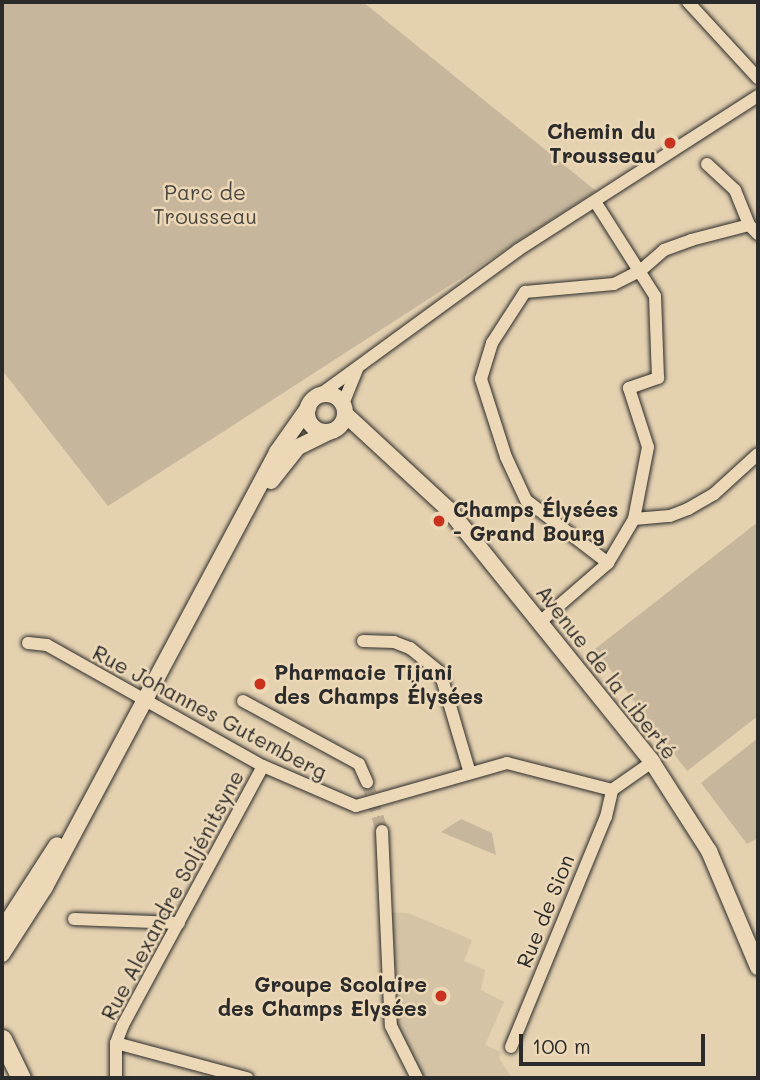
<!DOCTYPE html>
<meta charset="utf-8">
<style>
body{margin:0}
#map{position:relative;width:760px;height:1080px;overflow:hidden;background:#e4d1b0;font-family:Mali,sans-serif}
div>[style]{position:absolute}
.built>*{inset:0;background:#d4c3a5}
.green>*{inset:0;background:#c6b69b}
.street-tunnel>*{height:12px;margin-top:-6px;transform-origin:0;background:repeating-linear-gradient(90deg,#bfb095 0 12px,transparent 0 18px)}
.roads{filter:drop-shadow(0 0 2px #2b2b2b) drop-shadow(0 0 2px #2b2b2b)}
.street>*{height:12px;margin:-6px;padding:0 6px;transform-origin:6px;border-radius:6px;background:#ecd8b6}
.secondary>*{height:16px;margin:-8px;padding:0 8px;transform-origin:8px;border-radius:8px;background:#ecd8b6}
.secondary>.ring{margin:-8px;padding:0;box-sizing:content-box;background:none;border:16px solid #ecd8b6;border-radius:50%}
.primary>*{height:19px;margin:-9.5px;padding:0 9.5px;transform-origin:9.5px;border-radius:9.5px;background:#ecd8b6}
.dots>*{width:19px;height:19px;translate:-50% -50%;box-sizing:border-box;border:4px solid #ecd8b6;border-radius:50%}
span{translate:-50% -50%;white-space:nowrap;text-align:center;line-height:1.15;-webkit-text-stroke:5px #ecd8b6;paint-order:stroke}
.poi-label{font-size:21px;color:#2b2b2b;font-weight:700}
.right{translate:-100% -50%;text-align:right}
.left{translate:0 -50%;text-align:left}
.park-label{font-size:21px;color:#4a4741}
.street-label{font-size:21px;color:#2b2b2b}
.frame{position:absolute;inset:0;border:4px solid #2b2b2b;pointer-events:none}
.scale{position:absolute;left:519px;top:1034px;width:186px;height:32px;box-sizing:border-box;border:4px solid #2b2b2b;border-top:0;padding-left:9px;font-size:21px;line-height:24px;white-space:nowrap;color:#2b2b2b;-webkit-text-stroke:5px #ecd8b6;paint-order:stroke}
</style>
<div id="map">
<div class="built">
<div style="clip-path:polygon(386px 912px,408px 913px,472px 940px,464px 961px,485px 970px,481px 990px,504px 1002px,485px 1045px,501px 1052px,499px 1058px,512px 1078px,416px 1078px,391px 1026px)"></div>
</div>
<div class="green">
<div style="clip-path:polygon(2px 2px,363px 2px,596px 191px,108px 506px,2px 370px)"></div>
<div style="clip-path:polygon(758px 522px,758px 716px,687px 771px,595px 649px)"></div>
<div style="clip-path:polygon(758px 738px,758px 838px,747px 844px,701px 783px)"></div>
<div style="clip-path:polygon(461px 819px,492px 833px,496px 855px,441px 832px)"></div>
</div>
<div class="street-tunnel">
<div style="left:367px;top:782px;width:51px;rotate:73deg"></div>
</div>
<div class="roads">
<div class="street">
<div style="left:688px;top:2px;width:103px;rotate:47.4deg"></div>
<div style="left:707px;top:164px;width:38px;rotate:43deg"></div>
<div style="left:735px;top:190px;width:38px;rotate:68deg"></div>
<div style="left:318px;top:396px;width:248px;rotate:-36.1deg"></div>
<div style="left:518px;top:250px;width:285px;rotate:-32.7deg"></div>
<div style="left:343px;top:404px;width:38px;rotate:-68deg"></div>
<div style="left:634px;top:519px;width:36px;rotate:-5deg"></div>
<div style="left:670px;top:516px;width:19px;rotate:-21deg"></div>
<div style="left:688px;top:509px;width:30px;rotate:-30deg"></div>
<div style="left:714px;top:494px;width:59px;rotate:-42.3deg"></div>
<div style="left:608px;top:563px;width:103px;rotate:-142.5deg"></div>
<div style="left:526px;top:500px;width:47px;rotate:-114.9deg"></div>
<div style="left:506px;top:457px;width:82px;rotate:-107.8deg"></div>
<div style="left:481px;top:379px;width:38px;rotate:-73deg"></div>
<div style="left:492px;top:343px;width:61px;rotate:-57.1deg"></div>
<div style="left:525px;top:292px;width:89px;rotate:-5.1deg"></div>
<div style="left:614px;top:284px;width:29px;rotate:-27deg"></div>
<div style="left:640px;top:271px;width:32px;rotate:-41deg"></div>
<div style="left:664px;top:250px;width:29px;rotate:-20deg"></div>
<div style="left:691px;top:240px;width:60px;rotate:-14.5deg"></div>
<div style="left:749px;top:225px;width:13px;rotate:45deg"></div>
<div style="left:540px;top:622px;width:90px;rotate:-40.9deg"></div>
<div style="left:608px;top:563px;width:51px;rotate:-59.4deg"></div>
<div style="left:634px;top:519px;width:73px;rotate:-79deg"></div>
<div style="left:648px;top:447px;width:62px;rotate:-107.9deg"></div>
<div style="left:629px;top:388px;width:31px;rotate:-19deg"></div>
<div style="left:658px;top:378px;width:82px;rotate:-92.1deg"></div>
<div style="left:655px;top:296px;width:110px;rotate:-122.4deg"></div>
<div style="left:363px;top:641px;width:31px;rotate:2deg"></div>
<div style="left:394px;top:642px;width:17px;rotate:21deg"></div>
<div style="left:410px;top:648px;width:38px;rotate:39deg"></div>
<div style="left:440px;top:672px;width:105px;rotate:73.5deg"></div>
<div style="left:28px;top:643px;width:19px;rotate:6deg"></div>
<div style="left:47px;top:645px;width:248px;rotate:29.3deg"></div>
<div style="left:263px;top:766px;width:101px;rotate:23.3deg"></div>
<div style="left:356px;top:806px;width:157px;rotate:-15.9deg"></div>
<div style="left:507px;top:763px;width:108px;rotate:14.4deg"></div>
<div style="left:612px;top:790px;width:49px;rotate:-35deg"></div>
<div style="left:243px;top:701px;width:132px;rotate:28.5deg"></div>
<div style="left:359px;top:764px;width:20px;rotate:66deg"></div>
<div style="left:382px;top:831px;width:195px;rotate:87.4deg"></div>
<div style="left:391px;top:1026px;width:58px;rotate:63.4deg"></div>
<div style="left:74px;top:919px;width:105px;rotate:2.2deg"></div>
<div style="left:116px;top:1043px;width:136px;rotate:15deg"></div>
<div style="left:511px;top:1047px;width:249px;rotate:-67.6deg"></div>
<div style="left:606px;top:817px;width:28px;rotate:-77deg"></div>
<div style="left:116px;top:1078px;width:35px;rotate:-90deg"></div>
<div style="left:116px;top:1043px;width:19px;rotate:-69deg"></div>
<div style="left:123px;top:1025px;width:294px;rotate:-61.6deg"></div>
</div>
<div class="secondary">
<div class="ring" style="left:307px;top:394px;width:22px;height:22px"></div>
<div style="left:345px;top:414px;width:142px;rotate:42.7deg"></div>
<div style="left:449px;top:510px;width:324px;rotate:51.1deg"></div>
<div style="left:652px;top:762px;width:106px;rotate:57.4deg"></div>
<div style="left:709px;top:851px;width:126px;rotate:67.1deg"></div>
<div style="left:271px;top:481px;width:43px;rotate:-51.5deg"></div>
<div style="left:298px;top:447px;width:34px;rotate:-26deg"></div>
<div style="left:2px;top:930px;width:101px;rotate:-57.1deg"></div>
<div style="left:2px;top:954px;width:80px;rotate:-57.3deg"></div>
<div style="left:45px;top:887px;width:493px;rotate:-61.9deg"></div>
<div style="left:277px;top:452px;width:54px;rotate:-54.8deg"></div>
</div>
<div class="primary">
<div style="left:2px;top:1039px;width:43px;rotate:64deg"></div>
</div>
</div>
<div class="dots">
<div style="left:670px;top:143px;background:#c8321e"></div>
<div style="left:439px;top:521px;background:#c8321e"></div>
<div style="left:260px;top:684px;background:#c8321e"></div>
<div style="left:441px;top:996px;background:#c8321e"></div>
</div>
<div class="poi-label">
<span class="right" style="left:656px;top:143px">Chemin du<br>Trousseau</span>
<span class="left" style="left:453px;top:521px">Champs Élysées<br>- Grand Bourg</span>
<span class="left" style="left:274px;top:684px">Pharmacie Tijani<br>des Champs Élysées</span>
<span class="right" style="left:427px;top:996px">Groupe Scolaire<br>des Champs Elysées</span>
</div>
<div class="park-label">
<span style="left:205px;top:204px">Parc de<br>Trousseau</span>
</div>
<div class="street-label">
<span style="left:607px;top:672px;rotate:52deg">Avenue de la Liberté</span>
<span style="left:210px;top:712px;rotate:28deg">Rue Johannes Gutemberg</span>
<span style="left:172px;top:895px;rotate:-62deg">Rue Alexandre Soljénitsyne</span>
<span style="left:545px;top:911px;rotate:-68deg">Rue de Sion</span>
</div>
<div class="frame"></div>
<div class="scale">100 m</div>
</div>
